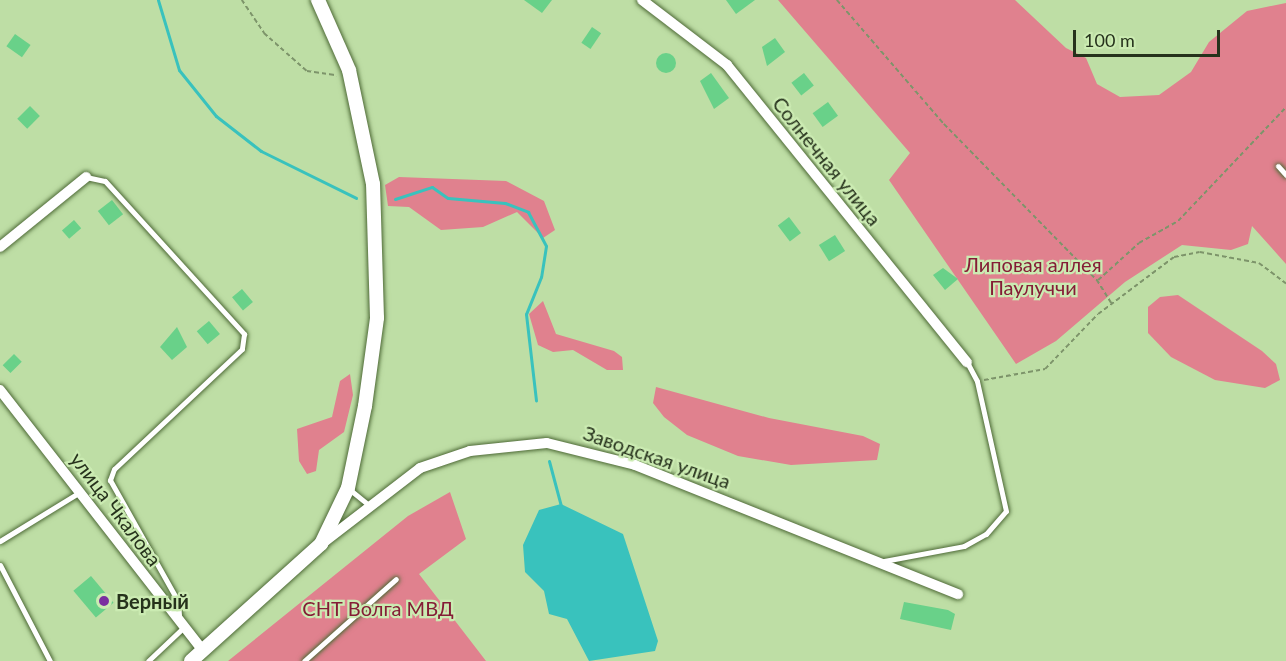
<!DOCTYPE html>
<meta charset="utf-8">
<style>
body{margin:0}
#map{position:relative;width:1286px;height:661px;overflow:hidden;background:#bedea5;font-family:Lato,sans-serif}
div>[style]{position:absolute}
.green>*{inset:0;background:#e0818e}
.water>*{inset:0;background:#39c2bd}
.stream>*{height:3px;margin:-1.5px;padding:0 1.5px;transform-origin:1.5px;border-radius:1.5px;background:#39c2bd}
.building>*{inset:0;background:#69d189;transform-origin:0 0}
.round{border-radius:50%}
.path>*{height:1.5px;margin-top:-0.75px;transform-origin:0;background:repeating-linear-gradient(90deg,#7d946a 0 4.5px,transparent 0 7.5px)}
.roads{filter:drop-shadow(0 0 2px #4e6a37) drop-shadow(0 0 2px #4e6a37)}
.service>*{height:5px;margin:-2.5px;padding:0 2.5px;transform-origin:2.5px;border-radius:2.5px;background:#fff}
.minor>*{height:10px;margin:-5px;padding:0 5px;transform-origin:5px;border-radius:5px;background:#fff}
.tertiary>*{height:14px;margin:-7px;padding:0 7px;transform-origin:7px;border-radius:7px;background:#fff}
.dots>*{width:16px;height:16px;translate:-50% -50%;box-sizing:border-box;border:3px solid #cbebb2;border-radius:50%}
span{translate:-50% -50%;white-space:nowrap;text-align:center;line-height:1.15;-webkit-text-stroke:4.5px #cbebb2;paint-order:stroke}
.street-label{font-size:20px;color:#26321c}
.park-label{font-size:20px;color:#841d36}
.poi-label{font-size:20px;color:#26321c;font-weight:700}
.left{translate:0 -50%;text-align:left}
.scale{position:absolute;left:1073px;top:30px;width:147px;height:27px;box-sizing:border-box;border:3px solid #26321c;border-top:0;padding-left:8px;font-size:18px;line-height:21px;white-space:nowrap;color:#26321c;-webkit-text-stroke:4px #cbebb2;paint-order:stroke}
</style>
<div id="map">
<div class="green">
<div style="clip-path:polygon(778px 0,1015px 0,1066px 48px,1086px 58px,1097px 84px,1120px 97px,1159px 95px,1191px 72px,1209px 42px,1247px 11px,1286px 3px,1286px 264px,1252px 226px,1248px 244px,1231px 250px,1182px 245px,1125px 282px,1056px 341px,1016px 364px,889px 180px,910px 153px)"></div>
<div style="clip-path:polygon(399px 177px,506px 181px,544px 201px,555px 230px,543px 238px,517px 212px,483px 227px,441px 230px,409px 207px,388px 206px,385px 185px)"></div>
<div style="clip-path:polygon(1178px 295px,1262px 351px,1276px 364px,1280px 380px,1265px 388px,1215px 380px,1171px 357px,1148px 333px,1148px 307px,1160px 297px)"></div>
<div style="clip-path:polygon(543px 301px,556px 334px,614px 351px,622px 357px,623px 370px,607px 370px,573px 350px,553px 352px,538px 345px,529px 314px)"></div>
<div style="clip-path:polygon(350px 374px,353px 395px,344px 432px,319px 450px,316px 471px,307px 474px,299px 461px,297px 429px,332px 417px,340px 381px)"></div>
<div style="clip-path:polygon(656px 387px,769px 418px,863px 436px,880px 444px,877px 460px,791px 465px,738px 456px,687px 435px,664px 417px,653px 403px)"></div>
<div style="clip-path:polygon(450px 492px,466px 539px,419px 574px,486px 661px,228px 661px,408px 516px)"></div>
</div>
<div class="water">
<div style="clip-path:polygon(561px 504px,623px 534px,658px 641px,655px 651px,589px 661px,567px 619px,549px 614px,544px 591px,525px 572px,523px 545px,539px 510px)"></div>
</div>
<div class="stream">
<div style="left:158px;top:0;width:73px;rotate:73.3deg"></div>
<div style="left:179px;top:70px;width:59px;rotate:51.2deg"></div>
<div style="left:216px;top:116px;width:57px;rotate:37.9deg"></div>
<div style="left:261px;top:151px;width:106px;rotate:26.3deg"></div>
<div style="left:395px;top:199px;width:39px;rotate:-18deg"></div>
<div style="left:432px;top:187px;width:19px;rotate:35deg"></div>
<div style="left:448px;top:198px;width:57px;rotate:5deg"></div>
<div style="left:505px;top:203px;width:25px;rotate:21deg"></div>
<div style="left:528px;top:212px;width:38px;rotate:62deg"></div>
<div style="left:546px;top:246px;width:31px;rotate:99deg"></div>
<div style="left:541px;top:277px;width:40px;rotate:112deg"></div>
<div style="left:526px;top:314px;width:87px;rotate:83.4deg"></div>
<div style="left:549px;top:461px;width:47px;rotate:75.1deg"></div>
</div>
<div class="building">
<div style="clip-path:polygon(524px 0,552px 0,542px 13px)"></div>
<div style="clip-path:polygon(726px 0,755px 0,736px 14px)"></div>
<div style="left:592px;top:27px;width:11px;height:19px;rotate:34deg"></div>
<div style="left:15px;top:34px;width:19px;height:15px;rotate:35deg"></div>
<div style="clip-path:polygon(775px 38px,785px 52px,767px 66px,762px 47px)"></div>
<div class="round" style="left:656px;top:53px;width:20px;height:20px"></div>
<div style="clip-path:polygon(711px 73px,729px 98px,714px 109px,700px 81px)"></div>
<div style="left:804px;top:73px;width:16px;height:16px;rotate:52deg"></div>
<div style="left:828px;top:102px;width:17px;height:19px;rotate:54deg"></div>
<div style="left:30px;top:106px;width:14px;height:18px;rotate:45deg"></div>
<div style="left:112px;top:200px;width:18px;height:18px;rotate:52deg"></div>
<div style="left:789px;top:217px;width:20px;height:14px;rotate:53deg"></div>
<div style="left:74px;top:220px;width:11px;height:16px;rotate:49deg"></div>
<div style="left:835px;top:235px;width:19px;height:19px;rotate:58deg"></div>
<div style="clip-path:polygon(943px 268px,958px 279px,945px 290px,933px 275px)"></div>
<div style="left:242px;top:289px;width:17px;height:13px;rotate:50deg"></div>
<div style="left:209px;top:321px;width:17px;height:16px;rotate:50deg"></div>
<div style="clip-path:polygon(177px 327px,187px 347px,172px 360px,160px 347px)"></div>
<div style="left:14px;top:354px;width:11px;height:16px;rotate:45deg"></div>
<div style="left:91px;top:576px;width:35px;height:23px;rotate:50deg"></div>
<div style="clip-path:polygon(904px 602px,948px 610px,955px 614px,951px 630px,900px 619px)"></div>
</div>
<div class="path">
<div style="left:242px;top:0;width:40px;rotate:56deg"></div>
<div style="left:264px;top:33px;width:57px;rotate:41.5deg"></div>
<div style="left:307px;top:71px;width:30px;rotate:8deg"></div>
<div style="left:837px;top:0;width:164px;rotate:49.2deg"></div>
<div style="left:944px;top:124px;width:219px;rotate:45.6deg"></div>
<div style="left:1097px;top:280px;width:28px;rotate:58deg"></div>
<div style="left:1098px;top:280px;width:55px;rotate:-42.1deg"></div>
<div style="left:1139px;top:243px;width:45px;rotate:-29.4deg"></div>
<div style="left:1178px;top:221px;width:157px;rotate:-46.5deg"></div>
<div style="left:984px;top:380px;width:62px;rotate:-10.2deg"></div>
<div style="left:1045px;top:369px;width:76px;rotate:-46.1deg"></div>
<div style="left:1098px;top:314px;width:95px;rotate:-36.9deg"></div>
<div style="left:1174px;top:257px;width:26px;rotate:-11deg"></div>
<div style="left:1200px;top:252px;width:60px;rotate:10.6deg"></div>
<div style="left:1259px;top:263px;width:34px;rotate:37deg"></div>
</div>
<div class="roads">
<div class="service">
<div style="left:1278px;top:166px;width:12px;rotate:48deg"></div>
<div style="left:86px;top:177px;width:19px;rotate:12deg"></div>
<div style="left:105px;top:181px;width:207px;rotate:47.7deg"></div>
<div style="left:244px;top:334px;width:15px;rotate:98deg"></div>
<div style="left:242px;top:349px;width:175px;rotate:136.8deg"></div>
<div style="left:114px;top:469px;width:12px;rotate:110deg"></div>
<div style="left:110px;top:480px;width:139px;rotate:60.7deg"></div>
<div style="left:178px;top:601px;width:15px;rotate:86deg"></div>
<div style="left:349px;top:489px;width:26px;rotate:39deg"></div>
<div style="left:0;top:541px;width:94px;rotate:-31.5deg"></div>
<div style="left:884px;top:561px;width:81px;rotate:-10.6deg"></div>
<div style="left:964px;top:546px;width:25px;rotate:-29deg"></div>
<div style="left:986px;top:534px;width:30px;rotate:-49deg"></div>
<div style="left:1006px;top:511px;width:133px;rotate:-102.6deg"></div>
<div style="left:977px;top:381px;width:21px;rotate:-118deg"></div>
<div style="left:0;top:565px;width:108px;rotate:62.5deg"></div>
<div style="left:148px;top:661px;width:50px;rotate:-43.4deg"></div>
<div style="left:304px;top:661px;width:123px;rotate:-41.7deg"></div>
</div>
<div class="minor">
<div style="left:642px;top:0;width:107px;rotate:37.4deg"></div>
<div style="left:727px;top:65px;width:382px;rotate:51.1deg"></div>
<div style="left:0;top:247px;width:111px;rotate:-39.1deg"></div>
<div style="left:0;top:390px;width:331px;rotate:52.1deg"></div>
<div style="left:324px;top:542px;width:121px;rotate:-37.6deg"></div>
<div style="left:420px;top:468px;width:53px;rotate:-18.8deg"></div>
<div style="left:470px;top:451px;width:77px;rotate:-5.9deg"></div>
<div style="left:547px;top:443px;width:91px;rotate:14deg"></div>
<div style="left:635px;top:465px;width:348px;rotate:21.8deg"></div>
</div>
<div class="tertiary">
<div style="left:191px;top:661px;width:175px;rotate:-42deg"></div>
<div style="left:321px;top:544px;width:62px;rotate:-64.3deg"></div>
<div style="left:348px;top:488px;width:84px;rotate:-78.3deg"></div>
<div style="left:365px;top:406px;width:89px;rotate:-82.2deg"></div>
<div style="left:377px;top:318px;width:134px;rotate:-91.7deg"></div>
<div style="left:373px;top:184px;width:116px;rotate:-101.9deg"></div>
<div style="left:349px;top:70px;width:77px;rotate:-113.9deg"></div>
</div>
</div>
<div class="dots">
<div style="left:104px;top:601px;background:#7a2fa0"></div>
</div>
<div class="street-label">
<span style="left:827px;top:161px;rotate:51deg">Солнечная улица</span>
<span style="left:657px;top:457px;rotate:19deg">Заводская улица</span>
<span style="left:116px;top:509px;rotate:53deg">улица Чкалова</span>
</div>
<div class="park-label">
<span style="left:1033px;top:276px">Липовая аллея<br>Паулуччи</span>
<span style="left:378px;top:608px">СНТ Волга МВД</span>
</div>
<div class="poi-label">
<span class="left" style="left:116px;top:601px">Верный</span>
</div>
<div class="scale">100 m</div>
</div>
